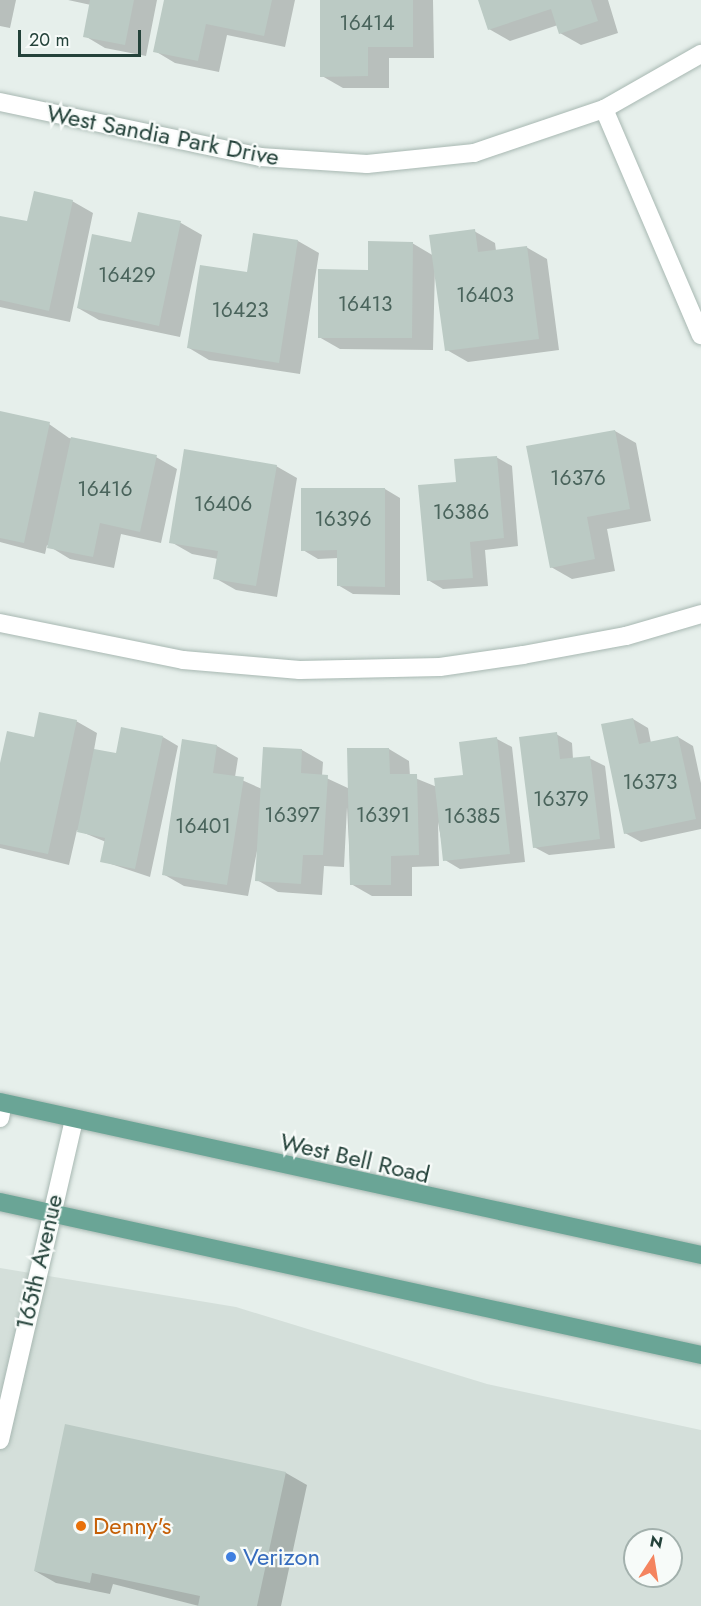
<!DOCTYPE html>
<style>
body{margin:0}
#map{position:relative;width:701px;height:1606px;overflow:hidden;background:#e6efeb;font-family:Jost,sans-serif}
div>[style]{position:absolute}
.built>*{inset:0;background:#d4dfda}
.shadow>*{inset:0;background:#0003}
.building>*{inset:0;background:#bbcac4}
.roads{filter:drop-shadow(0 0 2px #a8b8b2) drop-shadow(0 0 2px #a8b8b2)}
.street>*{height:18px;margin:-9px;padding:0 9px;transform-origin:9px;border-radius:9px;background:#fff}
.primary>*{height:18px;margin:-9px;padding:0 9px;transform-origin:9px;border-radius:9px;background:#6aa596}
.dots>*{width:16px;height:16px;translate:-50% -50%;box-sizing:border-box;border:3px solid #f7fbf9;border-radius:50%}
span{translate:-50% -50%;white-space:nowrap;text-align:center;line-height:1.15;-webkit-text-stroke:4.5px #f7fbf9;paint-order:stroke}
.number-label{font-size:21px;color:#4a645c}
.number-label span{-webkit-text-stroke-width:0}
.street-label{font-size:24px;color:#24423a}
.food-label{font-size:24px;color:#c56008}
.left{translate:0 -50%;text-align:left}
.shop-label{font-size:24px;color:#366cbe}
.north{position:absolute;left:623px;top:1528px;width:60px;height:60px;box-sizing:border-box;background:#f7fbf9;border:2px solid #a3b1ad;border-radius:50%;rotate:12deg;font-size:16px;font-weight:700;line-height:24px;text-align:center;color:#24423a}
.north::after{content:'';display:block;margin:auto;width:21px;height:27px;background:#f4845f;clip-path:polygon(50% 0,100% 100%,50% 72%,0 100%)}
.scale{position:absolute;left:18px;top:30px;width:123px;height:27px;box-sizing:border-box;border:3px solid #24423a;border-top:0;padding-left:8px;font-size:18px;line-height:21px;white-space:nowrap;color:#24423a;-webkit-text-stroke:4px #f7fbf9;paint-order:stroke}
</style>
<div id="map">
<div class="built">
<div style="clip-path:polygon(evenodd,0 1268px,236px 1307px,487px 1384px,701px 1430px,701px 1606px,0 1606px,0 1268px,635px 1540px,671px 1540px,671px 1576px,635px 1576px,635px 1540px)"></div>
</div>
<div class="shadow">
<div style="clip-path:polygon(0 0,16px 0,10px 28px,0 26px)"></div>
<div style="clip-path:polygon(68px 0,157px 0,146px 56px,105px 48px,85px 36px,91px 5px)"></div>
<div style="clip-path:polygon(165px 0,295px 0,285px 47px,227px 35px,219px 72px,175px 63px,155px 51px)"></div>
<div style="clip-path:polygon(321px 0,433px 0,434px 58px,389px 58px,389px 88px,343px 88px,322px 76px)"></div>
<div style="clip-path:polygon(480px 0,608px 0,618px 33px,581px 45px,560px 33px,558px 25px,510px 41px,489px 29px)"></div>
<div style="clip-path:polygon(72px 201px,93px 213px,70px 322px,0 307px,0 217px,28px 223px)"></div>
<div style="clip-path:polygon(139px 214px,181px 223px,202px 235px,180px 337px,99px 320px,78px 308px,132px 244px)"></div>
<div style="clip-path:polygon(474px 231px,495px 243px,496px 251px,526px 247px,547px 259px,559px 350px,468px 362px,447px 350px,435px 266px,433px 350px,340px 349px,319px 337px,370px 272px,412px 243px,434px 256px)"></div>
<div style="clip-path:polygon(254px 235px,298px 241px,319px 253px,300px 374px,209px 360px,189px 348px,248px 274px)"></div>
<div style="clip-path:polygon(0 413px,49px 424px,69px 438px,156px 457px,177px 469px,161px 543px,121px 534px,114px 568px,70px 559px,47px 545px,45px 554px,0 542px)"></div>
<div style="clip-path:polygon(615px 431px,636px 443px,651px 521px,607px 529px,615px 571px,572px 579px,551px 567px)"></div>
<div style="clip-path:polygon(496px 457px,512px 466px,518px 546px,485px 550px,488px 586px,443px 589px,428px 580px,458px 483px)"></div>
<div style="clip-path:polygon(276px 466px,297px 478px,277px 597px,236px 590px,215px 578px,218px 559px,192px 554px,171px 542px)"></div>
<div style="clip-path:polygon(385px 489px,400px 498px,400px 595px,353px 594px,338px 585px,338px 558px,318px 559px,303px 550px)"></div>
<div style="clip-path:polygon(633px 719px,648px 728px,651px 743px,678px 737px,693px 746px,701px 783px,701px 829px,641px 842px,625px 833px)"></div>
<div style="clip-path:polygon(76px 721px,97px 733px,94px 750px,117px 755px,163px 737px,178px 746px,150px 877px,102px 861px,106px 842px,77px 830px,69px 865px,0 848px,0 770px,35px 739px)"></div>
<div style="clip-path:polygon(556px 734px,572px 743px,573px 759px,589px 758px,605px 766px,615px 848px,549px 855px,534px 847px)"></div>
<div style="clip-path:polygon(497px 739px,512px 747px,525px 862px,460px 869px,445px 860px,438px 822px,439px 866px,412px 867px,412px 896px,372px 896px,351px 884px,347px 807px,344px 867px,324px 866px,322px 895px,278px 892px,257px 880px,259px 841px,248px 896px,184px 886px,163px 874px,184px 741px,217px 746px,238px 758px,235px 777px,262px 789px,302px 750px,323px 762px,322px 776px,350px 789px,389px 749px,409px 761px,410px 776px,437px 787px,465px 776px)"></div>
<div style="clip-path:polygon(67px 1426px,286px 1473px,307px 1485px,281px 1606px,199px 1606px,113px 1584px,110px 1594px,56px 1583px,35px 1571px)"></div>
</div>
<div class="building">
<div style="clip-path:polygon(90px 0,134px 0,125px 45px,83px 37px)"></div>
<div style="clip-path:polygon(164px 0,272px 0,264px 36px,206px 24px,198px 61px,153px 52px)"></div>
<div style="clip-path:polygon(320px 0,413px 0,413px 47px,368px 47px,368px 76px,320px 77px)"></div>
<div style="clip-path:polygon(478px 0,591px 0,598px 21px,559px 34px,551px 9px,488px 30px)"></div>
<div style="clip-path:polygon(34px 191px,73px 200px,49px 311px,0 300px,0 216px,27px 221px)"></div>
<div style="clip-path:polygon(138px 212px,181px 221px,159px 326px,77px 308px,92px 234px,131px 242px)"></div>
<div style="clip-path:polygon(475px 229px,478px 252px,527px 246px,539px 339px,445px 351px,429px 235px)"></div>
<div style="clip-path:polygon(253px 233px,298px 240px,279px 363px,187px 348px,200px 265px,247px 272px)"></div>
<div style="clip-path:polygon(368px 241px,413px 242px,412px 338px,318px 338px,318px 269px,368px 270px)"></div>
<div style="clip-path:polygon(0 411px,50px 422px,24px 543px,0 538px)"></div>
<div style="clip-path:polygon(615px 430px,630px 509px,587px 517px,595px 559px,550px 568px,526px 446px)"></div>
<div style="clip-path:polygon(71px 437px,157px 455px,140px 532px,100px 523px,93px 557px,47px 548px)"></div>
<div style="clip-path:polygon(184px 449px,277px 465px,256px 586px,213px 579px,218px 551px,169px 543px)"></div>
<div style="clip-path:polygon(497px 456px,504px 538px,470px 542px,473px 578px,427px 581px,418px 485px,456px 482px,454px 459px)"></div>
<div style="clip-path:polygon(301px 488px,385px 488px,385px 587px,337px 586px,337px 550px,301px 551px)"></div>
<div style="clip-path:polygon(39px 712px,77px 720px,48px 854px,0 844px,0 763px,7px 731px,34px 737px)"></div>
<div style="clip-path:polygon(633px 718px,639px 744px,678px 736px,696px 819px,624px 834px,601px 724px)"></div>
<div style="clip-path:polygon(121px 727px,163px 736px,135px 869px,100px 862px,105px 838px,77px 832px,94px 749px,116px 753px)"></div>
<div style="clip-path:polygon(557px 732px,560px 759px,590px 756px,600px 839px,533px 848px,519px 737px)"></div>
<div style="clip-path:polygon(497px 737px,510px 854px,443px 861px,434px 778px,463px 775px,459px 742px)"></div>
<div style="clip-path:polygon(182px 739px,217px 745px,213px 773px,244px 777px,227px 885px,162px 875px)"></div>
<div style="clip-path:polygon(263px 747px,302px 749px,301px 773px,328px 775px,323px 855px,303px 855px,301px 884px,255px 881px)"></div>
<div style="clip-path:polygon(347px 748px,389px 748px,390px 774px,417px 774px,419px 855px,391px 856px,391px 885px,350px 885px)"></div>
<div style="clip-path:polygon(65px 1424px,286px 1472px,257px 1606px,198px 1606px,200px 1596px,92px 1573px,90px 1583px,34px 1571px)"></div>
</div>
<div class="roads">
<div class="street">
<div style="left:0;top:102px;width:266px;rotate:11.9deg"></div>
<div style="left:260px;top:157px;width:107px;rotate:3.7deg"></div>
<div style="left:367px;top:164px;width:108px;rotate:-5.9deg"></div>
<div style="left:474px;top:153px;width:137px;rotate:-18.7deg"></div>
<div style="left:604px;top:109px;width:112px;rotate:-29.6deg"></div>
<div style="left:604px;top:109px;width:246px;rotate:66.8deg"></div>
<div style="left:0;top:623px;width:187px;rotate:11.4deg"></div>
<div style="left:183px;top:660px;width:117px;rotate:4.9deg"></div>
<div style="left:300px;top:670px;width:140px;rotate:-1.2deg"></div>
<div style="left:440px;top:667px;width:84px;rotate:-8.2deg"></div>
<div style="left:523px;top:655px;width:105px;rotate:-10.5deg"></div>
<div style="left:626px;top:636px;width:78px;rotate:-16.3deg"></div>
<div style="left:0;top:1118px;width:15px;rotate:-79deg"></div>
<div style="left:0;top:1440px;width:328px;rotate:-77deg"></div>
</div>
<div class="primary">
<div style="left:0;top:1102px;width:718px;rotate:12.31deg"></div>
<div style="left:0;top:1202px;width:718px;rotate:12.31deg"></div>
</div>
</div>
<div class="dots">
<div style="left:81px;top:1526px;background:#e8710a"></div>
<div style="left:231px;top:1557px;background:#3f7fe0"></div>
</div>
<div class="number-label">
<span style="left:367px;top:23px">16414</span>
<span style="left:127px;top:275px">16429</span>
<span style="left:485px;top:295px">16403</span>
<span style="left:365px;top:304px">16413</span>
<span style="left:240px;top:310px">16423</span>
<span style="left:578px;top:478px">16376</span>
<span style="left:105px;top:489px">16416</span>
<span style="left:223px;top:504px">16406</span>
<span style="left:461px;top:512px">16386</span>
<span style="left:343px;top:519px">16396</span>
<span style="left:650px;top:782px">16373</span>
<span style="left:561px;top:799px">16379</span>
<span style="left:292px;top:815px">16397</span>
<span style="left:383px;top:815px">16391</span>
<span style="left:472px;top:816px">16385</span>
<span style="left:203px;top:826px">16401</span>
</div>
<div class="street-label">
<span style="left:163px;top:135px;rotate:11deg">West Sandia Park Drive</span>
<span style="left:355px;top:1158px;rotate:13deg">West Bell Road</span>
<span style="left:39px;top:1262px;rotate:-77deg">165th Avenue</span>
</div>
<div class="food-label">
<span class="left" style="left:93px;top:1526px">Denny's</span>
</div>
<div class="shop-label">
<span class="left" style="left:243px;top:1557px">Verizon</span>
</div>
<div class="north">N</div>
<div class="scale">20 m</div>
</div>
